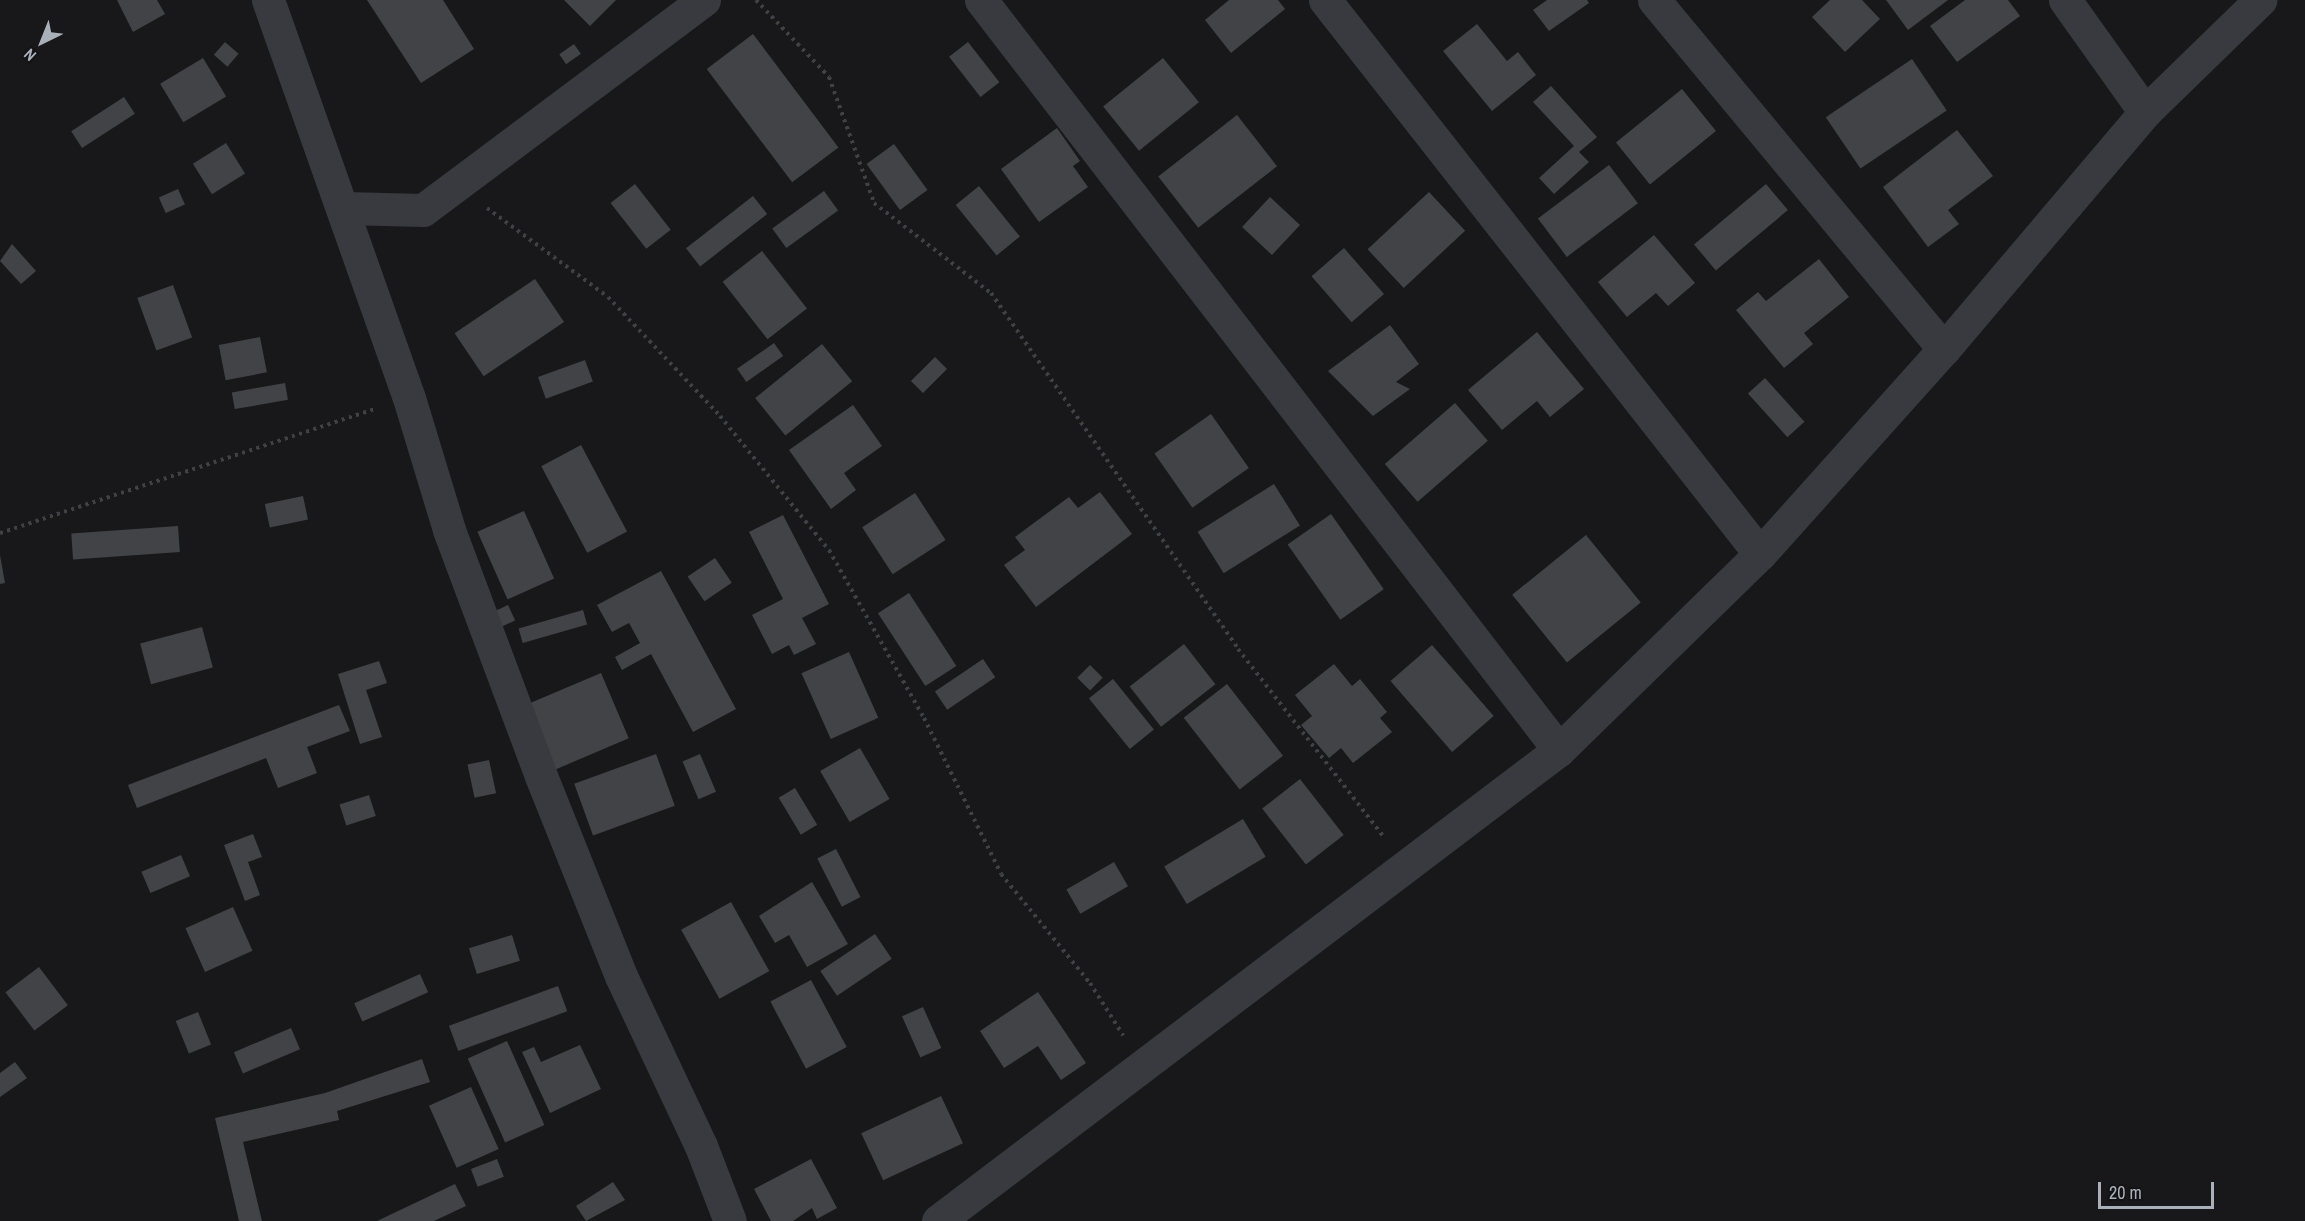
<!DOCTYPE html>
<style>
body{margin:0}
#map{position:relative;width:2305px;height:1221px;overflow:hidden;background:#18181a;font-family:"Archivo Narrow",sans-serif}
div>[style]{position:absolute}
.building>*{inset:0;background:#424347;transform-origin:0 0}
.path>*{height:4px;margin-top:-2px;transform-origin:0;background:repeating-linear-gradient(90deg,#3f4146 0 3px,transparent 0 7.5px)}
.minor>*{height:33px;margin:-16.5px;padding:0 16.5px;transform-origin:16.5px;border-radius:16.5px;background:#393a3f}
span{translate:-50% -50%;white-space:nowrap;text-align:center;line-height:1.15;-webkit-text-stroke:6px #131315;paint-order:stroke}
.north{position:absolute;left:12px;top:12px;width:60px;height:60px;-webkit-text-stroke:4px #131315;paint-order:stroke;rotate:223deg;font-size:16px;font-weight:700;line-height:24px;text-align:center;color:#aab0ba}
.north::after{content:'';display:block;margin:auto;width:21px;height:27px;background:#aab0ba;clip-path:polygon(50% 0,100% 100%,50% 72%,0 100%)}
.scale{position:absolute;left:2098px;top:1182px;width:116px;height:27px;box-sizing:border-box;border:3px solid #aab0ba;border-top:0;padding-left:8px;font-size:18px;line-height:21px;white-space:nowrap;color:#aab0ba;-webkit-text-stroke:4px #131315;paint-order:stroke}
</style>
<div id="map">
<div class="building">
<div style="clip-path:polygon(117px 0,157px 0,165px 14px,133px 32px)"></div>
<div style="clip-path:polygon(367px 0,443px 0,474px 49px,421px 83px)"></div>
<div style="clip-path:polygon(564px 0,616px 0,590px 26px)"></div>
<div style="clip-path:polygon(1229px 0,1278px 0,1285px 9px,1231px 53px,1205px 20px)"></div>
<div style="clip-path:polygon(1547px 0,1587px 0,1589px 3px,1549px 31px,1533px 10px)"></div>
<div style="clip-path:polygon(1830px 0,1862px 0,1880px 19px,1845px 52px,1812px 17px)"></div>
<div style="clip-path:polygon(1886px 0,1948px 0,1908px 30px)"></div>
<div style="clip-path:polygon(1965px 0,2008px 0,2020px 16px,1957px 62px,1930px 26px)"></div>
<div style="clip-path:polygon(1477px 24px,1507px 61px,1518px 52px,1536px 75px,1492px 111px,1443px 51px)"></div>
<div style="left:753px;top:34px;width:142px;height:58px;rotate:53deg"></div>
<div style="left:225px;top:42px;width:18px;height:17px;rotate:41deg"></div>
<div style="left:968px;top:42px;width:51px;height:24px;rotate:52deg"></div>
<div style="left:574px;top:44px;width:12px;height:18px;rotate:55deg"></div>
<div style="left:203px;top:58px;width:45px;height:50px;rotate:59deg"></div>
<div style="left:1163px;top:58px;width:57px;height:77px;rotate:51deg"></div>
<div style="left:1912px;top:59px;width:62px;height:104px;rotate:56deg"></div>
<div style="clip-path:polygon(1551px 86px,1597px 137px,1579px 152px,1589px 162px,1554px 194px,1539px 178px,1574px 146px,1533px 102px)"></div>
<div style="left:1682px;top:89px;width:54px;height:85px;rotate:51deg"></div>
<div style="left:124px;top:97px;width:20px;height:63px;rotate:57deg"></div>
<div style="left:1237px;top:115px;width:65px;height:100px;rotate:52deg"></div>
<div style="clip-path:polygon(1057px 128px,1080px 161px,1073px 166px,1088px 187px,1039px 222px,1001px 169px)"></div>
<div style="clip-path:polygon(1957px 130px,1993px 176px,1948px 210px,1959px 224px,1928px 247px,1883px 187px)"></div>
<div style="left:226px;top:143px;width:36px;height:39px;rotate:58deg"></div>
<div style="left:894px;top:144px;width:57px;height:34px;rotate:54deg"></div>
<div style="left:1609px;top:165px;width:48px;height:89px;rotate:53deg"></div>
<div style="left:635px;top:184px;width:58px;height:31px;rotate:52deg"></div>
<div style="left:1766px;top:184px;width:34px;height:94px;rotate:50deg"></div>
<div style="left:979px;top:186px;width:65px;height:30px;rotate:51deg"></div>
<div style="left:178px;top:189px;width:17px;height:21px;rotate:66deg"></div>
<div style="left:824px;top:191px;width:24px;height:64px;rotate:54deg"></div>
<div style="left:1429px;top:192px;width:53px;height:84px;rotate:47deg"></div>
<div style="left:753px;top:196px;width:23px;height:85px;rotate:52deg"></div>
<div style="left:1270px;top:197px;width:41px;height:41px;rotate:43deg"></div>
<div style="clip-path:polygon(1654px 235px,1695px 283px,1668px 306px,1656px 293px,1627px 317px,1598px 282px)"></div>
<div style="clip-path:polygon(12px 244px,36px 271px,21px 284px,0 261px)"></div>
<div style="left:1344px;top:248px;width:61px;height:43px;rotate:49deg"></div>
<div style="left:762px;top:251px;width:73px;height:50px;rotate:52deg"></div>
<div style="clip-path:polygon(1819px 259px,1849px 297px,1804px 333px,1813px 344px,1784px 368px,1736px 310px,1758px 292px,1766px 301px)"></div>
<div style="left:535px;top:279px;width:52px;height:97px;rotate:56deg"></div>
<div style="left:173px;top:285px;width:56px;height:38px;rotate:70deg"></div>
<div style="clip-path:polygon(1390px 325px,1419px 364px,1396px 382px,1410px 389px,1373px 416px,1328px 371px)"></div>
<div style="clip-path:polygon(1537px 332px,1584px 389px,1550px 417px,1537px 401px,1502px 430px,1468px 390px)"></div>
<div style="left:260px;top:337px;width:36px;height:42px;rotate:79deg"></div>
<div style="left:774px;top:343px;width:16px;height:45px;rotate:55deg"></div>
<div style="left:822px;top:344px;width:48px;height:86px;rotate:51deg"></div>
<div style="left:935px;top:357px;width:17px;height:34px;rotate:45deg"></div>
<div style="left:585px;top:360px;width:23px;height:50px;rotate:70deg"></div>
<div style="left:1765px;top:378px;width:59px;height:23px;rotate:48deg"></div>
<div style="left:285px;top:383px;width:17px;height:54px;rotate:80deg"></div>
<div style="left:1455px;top:403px;width:50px;height:93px;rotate:49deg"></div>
<div style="clip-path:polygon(853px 405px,882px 446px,844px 473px,856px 490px,831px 509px,789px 450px)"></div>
<div style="left:1211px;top:414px;width:66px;height:69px;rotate:55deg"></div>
<div style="left:581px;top:445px;width:98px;height:45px;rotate:62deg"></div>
<div style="left:1274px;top:484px;width:49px;height:90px;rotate:58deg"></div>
<div style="clip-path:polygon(1100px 492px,1132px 534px,1036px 607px,1004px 565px,1025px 550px,1015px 537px,1069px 497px,1078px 508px)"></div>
<div style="left:915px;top:493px;width:56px;height:63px;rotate:57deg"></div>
<div style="left:303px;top:496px;width:24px;height:39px;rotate:78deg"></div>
<div style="left:524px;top:511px;width:74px;height:51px;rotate:66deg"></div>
<div style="left:1331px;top:514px;width:92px;height:53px;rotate:55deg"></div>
<div style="clip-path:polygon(783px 515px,829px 604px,802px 618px,816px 644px,794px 655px,789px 645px,772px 654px,752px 615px,783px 599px,749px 532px)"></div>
<div style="left:178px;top:526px;width:26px;height:107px;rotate:86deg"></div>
<div style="left:1586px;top:535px;width:87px;height:95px;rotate:51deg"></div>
<div style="clip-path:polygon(0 555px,5px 583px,0 584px)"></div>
<div style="left:715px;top:558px;width:30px;height:33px;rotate:56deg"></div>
<div style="clip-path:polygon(661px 571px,736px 709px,693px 732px,651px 654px,622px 670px,615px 657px,640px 643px,629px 623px,612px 632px,597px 605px)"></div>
<div style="left:909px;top:593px;width:87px;height:37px;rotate:57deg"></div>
<div style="left:508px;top:605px;width:17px;height:20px;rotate:65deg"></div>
<div style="left:583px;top:610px;width:15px;height:67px;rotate:74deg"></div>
<div style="left:202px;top:627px;width:42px;height:64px;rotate:75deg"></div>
<div style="left:1184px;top:644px;width:51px;height:69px;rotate:52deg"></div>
<div style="left:1432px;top:645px;width:94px;height:55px;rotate:49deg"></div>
<div style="left:849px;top:652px;width:72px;height:52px;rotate:66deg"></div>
<div style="left:983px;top:659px;width:22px;height:58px;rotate:56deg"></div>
<div style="clip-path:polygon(379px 661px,387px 683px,366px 690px,382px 737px,360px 744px,338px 674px)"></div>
<div style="clip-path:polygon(1334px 664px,1352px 686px,1360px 679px,1387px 712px,1380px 718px,1392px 732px,1353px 763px,1341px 748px,1329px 758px,1301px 725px,1312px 716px,1295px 695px)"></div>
<div style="left:1090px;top:665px;width:18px;height:18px;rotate:45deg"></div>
<div style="left:601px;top:673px;width:71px;height:82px;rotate:67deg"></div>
<div style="left:1113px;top:679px;width:65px;height:31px;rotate:51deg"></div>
<div style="left:1227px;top:684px;width:91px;height:55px;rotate:52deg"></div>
<div style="clip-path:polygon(339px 705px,350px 731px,307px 747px,317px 773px,278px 788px,266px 758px,137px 808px,128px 785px)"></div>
<div style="left:860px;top:748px;width:59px;height:46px;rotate:60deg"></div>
<div style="left:656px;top:754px;width:55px;height:87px;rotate:70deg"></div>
<div style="left:700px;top:754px;width:41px;height:19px;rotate:67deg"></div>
<div style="left:489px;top:760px;width:34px;height:22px;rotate:78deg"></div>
<div style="left:1300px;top:779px;width:71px;height:48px;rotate:52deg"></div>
<div style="left:795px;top:788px;width:43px;height:19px;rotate:59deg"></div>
<div style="left:369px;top:795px;width:22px;height:31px;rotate:72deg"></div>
<div style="left:1243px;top:819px;width:44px;height:92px;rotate:59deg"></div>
<div style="clip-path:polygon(253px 834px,262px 857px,248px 862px,260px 895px,245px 901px,224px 845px)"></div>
<div style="left:836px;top:849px;width:54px;height:21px;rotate:63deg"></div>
<div style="left:181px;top:855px;width:23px;height:43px;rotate:67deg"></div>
<div style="left:1114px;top:862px;width:28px;height:55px;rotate:60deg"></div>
<div style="clip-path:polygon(812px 882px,848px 944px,807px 967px,789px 935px,775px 943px,759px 916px)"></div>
<div style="left:731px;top:902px;width:79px;height:57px;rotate:61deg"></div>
<div style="left:233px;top:907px;width:48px;height:52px;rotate:66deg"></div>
<div style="left:875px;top:934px;width:30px;height:66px;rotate:56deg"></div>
<div style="left:512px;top:935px;width:27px;height:45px;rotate:73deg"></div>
<div style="left:39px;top:967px;width:48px;height:42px;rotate:53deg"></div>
<div style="left:420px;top:974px;width:20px;height:72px;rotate:66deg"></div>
<div style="left:811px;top:980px;width:76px;height:46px;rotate:62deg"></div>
<div style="left:558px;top:986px;width:27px;height:116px;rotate:70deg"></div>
<div style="clip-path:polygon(1038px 992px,1086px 1063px,1061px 1080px,1038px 1046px,1004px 1068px,980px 1031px)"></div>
<div style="left:923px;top:1007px;width:45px;height:23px;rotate:66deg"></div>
<div style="left:198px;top:1012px;width:35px;height:24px;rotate:68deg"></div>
<div style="left:291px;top:1028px;width:23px;height:62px;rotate:67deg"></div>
<div style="left:507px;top:1041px;width:92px;height:43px;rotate:66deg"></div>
<div style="clip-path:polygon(580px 1045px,601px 1089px,550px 1113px,522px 1052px,534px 1047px,541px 1062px)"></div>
<div style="clip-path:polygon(422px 1059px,430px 1082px,337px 1111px,339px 1120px,243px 1142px,262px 1221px,239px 1221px,215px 1118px,325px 1093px)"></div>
<div style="clip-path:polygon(15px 1062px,27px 1078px,0 1097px,0 1073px)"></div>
<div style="left:471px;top:1087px;width:68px;height:46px;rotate:66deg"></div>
<div style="left:941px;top:1096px;width:52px;height:88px;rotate:65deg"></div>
<div style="left:497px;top:1159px;width:19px;height:28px;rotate:69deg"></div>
<div style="clip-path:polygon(811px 1159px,837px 1208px,817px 1219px,812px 1208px,793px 1221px,771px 1221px,754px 1189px)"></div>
<div style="clip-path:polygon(613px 1182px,625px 1200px,586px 1221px,576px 1206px)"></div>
<div style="clip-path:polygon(455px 1184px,466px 1206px,434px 1221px,377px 1221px)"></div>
</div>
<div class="path">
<div style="left:756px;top:0;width:106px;rotate:46.5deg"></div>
<div style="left:829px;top:77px;width:134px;rotate:70.3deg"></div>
<div style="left:874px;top:203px;width:148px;rotate:37.6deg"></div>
<div style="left:991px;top:293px;width:433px;rotate:55.2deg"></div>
<div style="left:1238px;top:649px;width:238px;rotate:52.2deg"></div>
<div style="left:487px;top:208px;width:150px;rotate:36.3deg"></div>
<div style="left:608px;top:297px;width:163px;rotate:46.7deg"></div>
<div style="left:720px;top:416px;width:173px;rotate:50.9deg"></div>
<div style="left:829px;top:550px;width:193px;rotate:60.5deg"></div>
<div style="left:924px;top:718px;width:174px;rotate:63.7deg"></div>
<div style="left:1001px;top:874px;width:141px;rotate:50.8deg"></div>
<div style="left:1090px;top:983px;width:62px;rotate:57.6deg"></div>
<div style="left:0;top:533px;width:395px;rotate:-18.3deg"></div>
</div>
<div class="minor">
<div style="left:268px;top:0;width:422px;rotate:70.5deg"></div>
<div style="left:409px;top:398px;width:138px;rotate:73.1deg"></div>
<div style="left:449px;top:530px;width:263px;rotate:69.5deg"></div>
<div style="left:541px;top:776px;width:215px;rotate:68.2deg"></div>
<div style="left:621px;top:976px;width:188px;rotate:64.8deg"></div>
<div style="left:701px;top:1146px;width:80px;rotate:68.9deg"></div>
<div style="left:981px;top:0;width:947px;rotate:52.38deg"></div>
<div style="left:1325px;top:0;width:704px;rotate:51.86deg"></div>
<div style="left:1654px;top:0;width:454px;rotate:50.3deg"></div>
<div style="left:2065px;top:0;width:138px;rotate:54.5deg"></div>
<div style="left:344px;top:208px;width:79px;rotate:1.5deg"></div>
<div style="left:423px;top:210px;width:351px;rotate:-36.8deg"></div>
<div style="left:938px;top:1221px;width:779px;rotate:-37.18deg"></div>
<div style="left:1559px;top:750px;width:281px;rotate:-44.3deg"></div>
<div style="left:1760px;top:554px;width:275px;rotate:-48.1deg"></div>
<div style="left:1944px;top:349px;width:311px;rotate:-49.7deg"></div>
<div style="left:2145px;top:112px;width:161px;rotate:-44.2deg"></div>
</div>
<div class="north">N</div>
<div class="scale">20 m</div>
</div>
